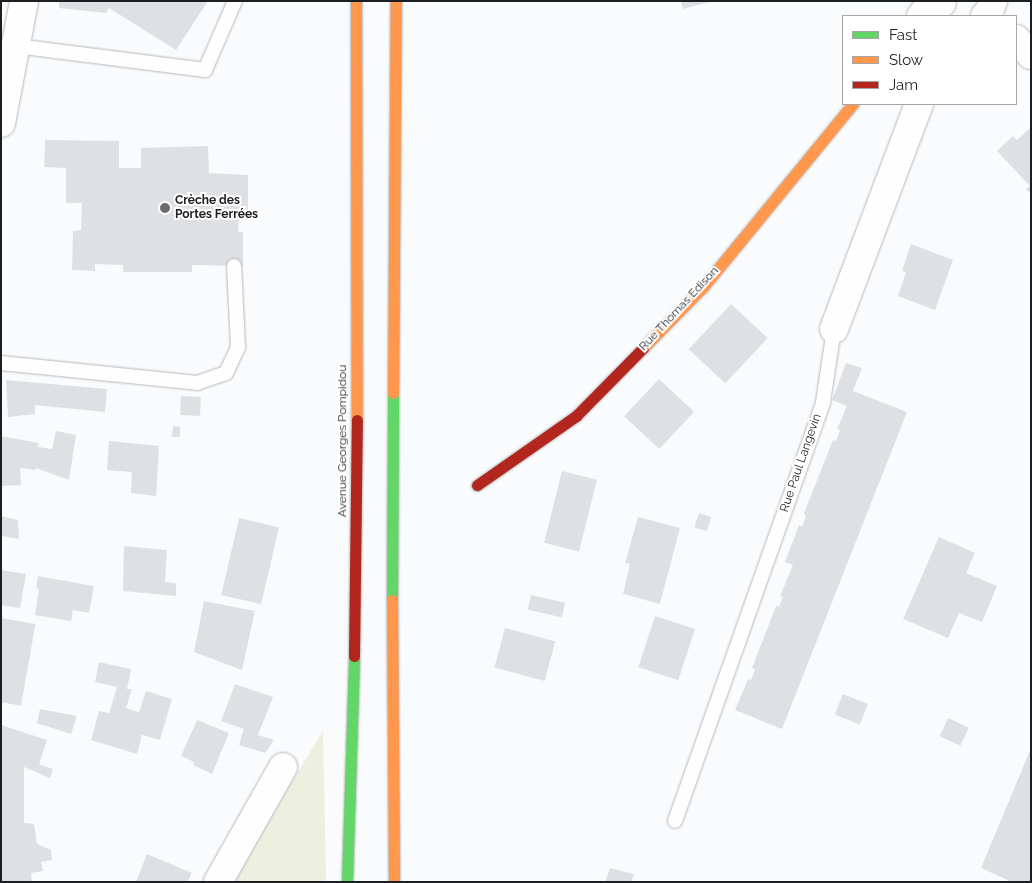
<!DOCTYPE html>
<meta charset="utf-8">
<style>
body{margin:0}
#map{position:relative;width:1032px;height:883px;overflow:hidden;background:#f9fbfd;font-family:Raleway,sans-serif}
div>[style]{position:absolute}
.green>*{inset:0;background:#edf0de}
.building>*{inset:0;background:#dfe0e3;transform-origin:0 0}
.roads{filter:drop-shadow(0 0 1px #b7b8bb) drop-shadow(0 0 1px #b7b8bb)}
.lane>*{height:14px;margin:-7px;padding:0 7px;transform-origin:7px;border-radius:7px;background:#fefeff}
.street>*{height:28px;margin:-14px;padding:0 14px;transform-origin:14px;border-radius:14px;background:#fefeff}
.fast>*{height:11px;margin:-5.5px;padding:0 5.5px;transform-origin:5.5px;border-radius:5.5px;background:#63d668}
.slow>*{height:11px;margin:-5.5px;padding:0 5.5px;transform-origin:5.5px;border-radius:5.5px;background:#ff974d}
.jam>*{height:11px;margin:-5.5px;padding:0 5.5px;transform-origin:5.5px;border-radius:5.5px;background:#b3261e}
.dots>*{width:14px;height:14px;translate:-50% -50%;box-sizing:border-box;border:2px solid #fff;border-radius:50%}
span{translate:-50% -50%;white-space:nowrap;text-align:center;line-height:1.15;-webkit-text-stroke:4px #fff;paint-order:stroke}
.poi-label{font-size:12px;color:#1d1e22;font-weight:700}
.left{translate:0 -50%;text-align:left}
.street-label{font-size:12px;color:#1d1e22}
.frame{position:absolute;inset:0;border:2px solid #1d1e22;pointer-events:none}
.legend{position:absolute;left:842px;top:15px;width:175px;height:90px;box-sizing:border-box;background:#fff;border:1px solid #a5a5a7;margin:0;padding:6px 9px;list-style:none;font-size:15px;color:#1d1e22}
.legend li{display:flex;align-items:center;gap:10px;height:25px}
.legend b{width:25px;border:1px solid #a5a5a7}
</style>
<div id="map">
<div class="green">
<div style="clip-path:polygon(323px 731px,326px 882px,231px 882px)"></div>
</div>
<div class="building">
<div style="clip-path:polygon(59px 1px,208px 1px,176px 50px,109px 8px,106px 13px,59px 8px)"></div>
<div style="clip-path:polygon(681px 1px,709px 1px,709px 2px,683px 9px)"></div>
<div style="clip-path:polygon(1031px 127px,1031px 194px,1026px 189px,1030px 186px,997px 151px,1013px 136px,1017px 140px)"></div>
<div style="clip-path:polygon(45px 140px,119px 141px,119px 168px,141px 168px,141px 148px,208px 146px,209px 173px,248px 175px,248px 212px,239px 212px,238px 232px,243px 232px,243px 266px,192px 265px,192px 272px,123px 272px,123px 265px,95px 264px,95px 271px,72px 270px,73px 231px,81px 230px,82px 203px,66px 203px,66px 168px,44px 167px)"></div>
<div style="clip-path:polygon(911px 244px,953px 260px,935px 310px,898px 296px,906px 272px,902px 271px)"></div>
<div style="left:731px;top:304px;width:50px;height:62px;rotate:43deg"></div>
<div style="clip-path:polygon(846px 363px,862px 368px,853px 391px,907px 412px,782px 729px,735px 710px,748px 679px,751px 680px,755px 670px,752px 668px,776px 606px,779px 607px,783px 597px,780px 596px,793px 565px,785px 562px,799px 525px,802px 527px,806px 517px,804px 513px,833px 440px,836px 441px,840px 430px,837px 429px,847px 406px,832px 400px)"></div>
<div style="left:659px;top:379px;width:48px;height:51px;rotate:43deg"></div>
<div style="clip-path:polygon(6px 380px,107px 389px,105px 412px,35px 405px,35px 414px,8px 417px)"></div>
<div style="left:181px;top:396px;width:20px;height:19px;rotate:3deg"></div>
<div style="clip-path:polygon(173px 426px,180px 427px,180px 437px,172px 437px)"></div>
<div style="clip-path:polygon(56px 431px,76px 435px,69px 480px,36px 468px,35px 470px,20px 468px,21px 485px,1px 486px,1px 436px,39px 443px,38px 447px,52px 449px)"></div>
<div style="clip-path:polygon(109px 441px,159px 446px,156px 496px,131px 493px,132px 472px,107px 470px)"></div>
<div style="left:562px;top:471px;width:36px;height:74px;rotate:14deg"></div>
<div style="left:699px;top:513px;width:13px;height:15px;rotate:18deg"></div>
<div style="clip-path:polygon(1px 516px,18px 520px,19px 539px,1px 536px)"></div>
<div style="clip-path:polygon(638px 517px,680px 528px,660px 604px,623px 594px,630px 564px,625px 563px)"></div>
<div style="left:239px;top:518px;width:41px;height:79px;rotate:13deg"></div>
<div style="clip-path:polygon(939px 537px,975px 553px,966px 573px,997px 586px,982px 622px,959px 613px,948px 638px,903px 619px)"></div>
<div style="clip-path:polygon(124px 546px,167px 550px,165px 582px,176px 583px,176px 596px,123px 591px)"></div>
<div style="clip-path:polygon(1px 570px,26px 574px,20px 608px,1px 605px)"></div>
<div style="clip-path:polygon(38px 576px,94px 586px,89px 613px,73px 610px,71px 621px,35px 615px,39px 589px,36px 588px)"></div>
<div style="left:531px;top:595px;width:35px;height:15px;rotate:13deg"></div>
<div style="clip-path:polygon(204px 601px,255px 611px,242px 670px,194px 652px)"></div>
<div style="left:655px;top:616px;width:42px;height:54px;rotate:18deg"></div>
<div style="left:1px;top:618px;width:35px;height:83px;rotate:10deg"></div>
<div style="left:505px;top:628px;width:52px;height:41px;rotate:15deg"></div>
<div style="clip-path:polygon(99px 662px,131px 669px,127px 689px,132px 689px,126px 708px,139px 712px,146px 691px,172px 699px,160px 740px,142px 735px,137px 754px,91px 740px,99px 711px,109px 713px,117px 687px,95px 682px)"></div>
<div style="clip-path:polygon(235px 684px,273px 697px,258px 735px,274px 740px,265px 753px,239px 745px,244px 729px,221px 721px)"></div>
<div style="left:843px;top:694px;width:27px;height:22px;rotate:22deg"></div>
<div style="clip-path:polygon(40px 709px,77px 716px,71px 734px,37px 723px)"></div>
<div style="left:948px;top:718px;width:23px;height:20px;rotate:25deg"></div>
<div style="clip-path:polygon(197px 720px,229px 733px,212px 774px,193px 765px,194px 762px,181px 756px)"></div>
<div style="clip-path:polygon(1px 725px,47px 740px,39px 764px,53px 769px,50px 778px,24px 767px,24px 823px,34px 824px,37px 844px,51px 850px,52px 860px,41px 862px,43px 871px,31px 873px,32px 882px,2px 882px,2px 880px)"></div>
<div style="clip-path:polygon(1031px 748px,1031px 882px,1012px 882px,981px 868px)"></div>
<div style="clip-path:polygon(147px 854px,192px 873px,187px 882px,136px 882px)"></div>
<div style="clip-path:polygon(610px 868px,634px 874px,631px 882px,605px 882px)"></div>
</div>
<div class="roads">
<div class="lane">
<div style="left:16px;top:46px;width:191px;rotate:7.2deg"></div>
<div style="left:205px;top:70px;width:75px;rotate:-66.5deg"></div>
<div style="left:1px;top:363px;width:197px;rotate:5.8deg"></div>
<div style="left:197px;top:383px;width:31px;rotate:-19deg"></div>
<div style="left:226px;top:373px;width:29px;rotate:-65deg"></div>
<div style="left:238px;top:347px;width:81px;rotate:-92.8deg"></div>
<div style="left:675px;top:821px;width:444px;rotate:-70.5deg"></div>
<div style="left:823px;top:402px;width:74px;rotate:-81.4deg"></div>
</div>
<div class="street">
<div style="left:921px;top:16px;width:13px;rotate:-51deg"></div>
<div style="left:929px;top:6px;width:13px;rotate:-13deg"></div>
<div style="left:985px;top:16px;width:6px;rotate:-45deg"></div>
<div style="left:989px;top:12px;width:12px;rotate:-70deg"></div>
<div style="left:1016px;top:39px;width:22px;rotate:47deg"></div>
<div style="left:1px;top:123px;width:124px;rotate:-79.3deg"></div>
<div style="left:834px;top:329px;width:241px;rotate:-69.3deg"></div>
<div style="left:218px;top:882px;width:132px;rotate:-60.5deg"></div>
</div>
<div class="fast">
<div style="left:392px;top:600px;width:207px;rotate:-89.7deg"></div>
<div style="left:347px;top:882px;width:226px;rotate:-88.2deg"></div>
</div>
<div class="slow">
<div style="left:356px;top:1px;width:419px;rotate:89.9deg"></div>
<div style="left:643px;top:348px;width:86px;rotate:-45.5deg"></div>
<div style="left:703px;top:287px;width:237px;rotate:-50.7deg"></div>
<div style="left:393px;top:393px;width:392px;rotate:-89.6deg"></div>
<div style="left:392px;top:600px;width:282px;rotate:89.6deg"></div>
</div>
<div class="jam">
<div style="left:477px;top:485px;width:121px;rotate:-34.9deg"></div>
<div style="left:576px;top:416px;width:95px;rotate:-45.4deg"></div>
<div style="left:354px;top:656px;width:236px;rotate:-89.3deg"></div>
</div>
</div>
<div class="dots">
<div style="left:165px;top:208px;background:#6a6b6f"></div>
</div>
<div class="poi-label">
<span class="left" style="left:175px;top:208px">Crèche des<br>Portes Ferrées</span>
</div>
<div class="street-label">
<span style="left:679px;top:309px;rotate:-47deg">Rue Thomas Edison</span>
<span style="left:343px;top:441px;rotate:-90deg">Avenue Georges Pompidou</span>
<span style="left:801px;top:463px;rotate:-71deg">Rue Paul Langevin</span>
</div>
<div class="frame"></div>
<ul class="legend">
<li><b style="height:6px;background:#63d668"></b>Fast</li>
<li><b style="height:6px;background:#ff974d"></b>Slow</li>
<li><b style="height:6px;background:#b3261e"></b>Jam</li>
</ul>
</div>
